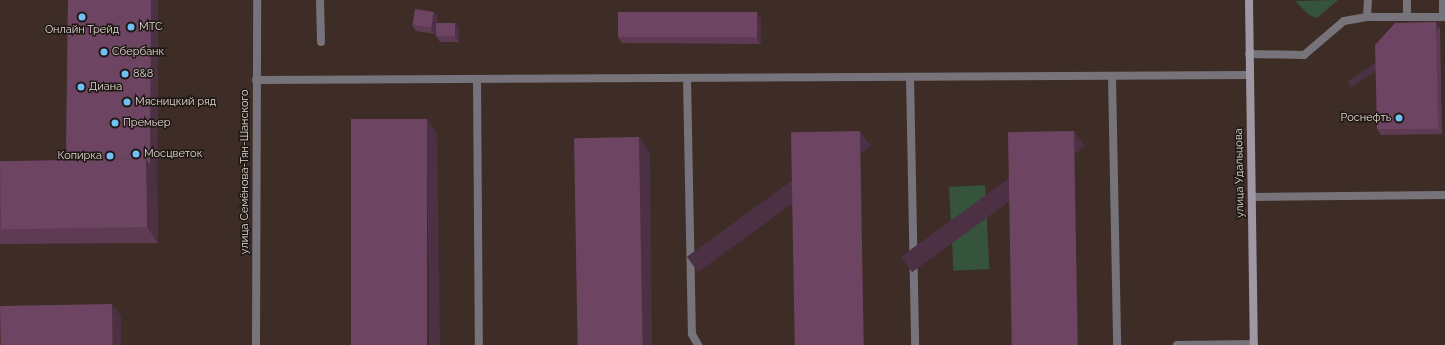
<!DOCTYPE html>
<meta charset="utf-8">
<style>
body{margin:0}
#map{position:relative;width:1445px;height:345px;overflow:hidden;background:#3d2d26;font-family:Raleway,sans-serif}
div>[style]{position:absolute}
.green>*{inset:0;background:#36543b;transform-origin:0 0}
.lane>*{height:8px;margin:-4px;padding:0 4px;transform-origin:4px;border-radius:4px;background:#76737a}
.street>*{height:8px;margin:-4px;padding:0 4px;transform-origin:4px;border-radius:4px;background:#76737a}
.secondary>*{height:8px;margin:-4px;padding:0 4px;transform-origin:4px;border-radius:4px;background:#9d98a4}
.wall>*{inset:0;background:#5e3a53}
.shaded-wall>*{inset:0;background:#4c3044;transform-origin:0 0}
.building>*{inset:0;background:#6d4461;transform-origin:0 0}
.dots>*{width:11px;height:11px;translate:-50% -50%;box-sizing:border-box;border:2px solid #1e1714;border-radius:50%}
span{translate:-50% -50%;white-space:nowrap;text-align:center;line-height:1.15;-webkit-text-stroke:3px #1e1714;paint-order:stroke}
.poi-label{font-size:11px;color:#e0d6d1}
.left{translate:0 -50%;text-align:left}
.right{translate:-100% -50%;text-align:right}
.street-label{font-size:11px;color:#e0d6d1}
</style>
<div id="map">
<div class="green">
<div style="clip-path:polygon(1338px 0,1317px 18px,1309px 15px,1295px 1px)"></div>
<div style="left:985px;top:185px;width:84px;height:36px;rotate:87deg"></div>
</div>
<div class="lane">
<div style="left:320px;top:0;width:42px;rotate:88.6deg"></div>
<div style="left:1407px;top:0;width:17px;rotate:90deg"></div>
<div style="left:1367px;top:17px;width:76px"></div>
<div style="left:1443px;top:17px;width:17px;rotate:-90deg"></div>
<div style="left:1249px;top:54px;width:55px;rotate:1deg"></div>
<div style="left:1304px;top:55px;width:52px;rotate:-40.4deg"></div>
<div style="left:1344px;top:21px;width:23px;rotate:-10deg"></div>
<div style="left:1367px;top:17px;width:17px;rotate:-87deg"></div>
<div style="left:1112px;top:76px;width:269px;rotate:88.9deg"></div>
<div style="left:910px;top:77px;width:268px;rotate:88.9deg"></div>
<div style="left:687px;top:78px;width:256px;rotate:88.9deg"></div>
<div style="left:692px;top:334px;width:13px;rotate:61deg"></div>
<div style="left:477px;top:79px;width:266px;rotate:89.6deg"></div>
<div style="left:1252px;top:197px;width:193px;rotate:-0.6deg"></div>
<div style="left:1177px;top:345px;width:77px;rotate:-0.7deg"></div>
</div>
<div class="street">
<div style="left:256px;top:80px;width:993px;rotate:-0.29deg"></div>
<div style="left:256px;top:345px;width:345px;rotate:-89.8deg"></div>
</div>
<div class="secondary">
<div style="left:1249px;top:0;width:345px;rotate:89.2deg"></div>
</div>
<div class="wall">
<div style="clip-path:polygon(68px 0,158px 0,157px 175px,158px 243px,0 244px,0 161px,66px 160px)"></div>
<div style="clip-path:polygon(438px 17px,437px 23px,455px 23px,459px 28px,459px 42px,440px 42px,436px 36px,436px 28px,435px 34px,416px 31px,412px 25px)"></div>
<div style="clip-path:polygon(761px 19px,761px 44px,622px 43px,618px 37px)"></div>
<div style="clip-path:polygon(1436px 22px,1440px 28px,1442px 134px,1381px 135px,1377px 129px)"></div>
</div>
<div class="shaded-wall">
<div style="clip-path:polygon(151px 0,158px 0,157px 175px,158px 243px,147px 227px,146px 159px)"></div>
<div style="clip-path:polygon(434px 12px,438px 17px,435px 34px,431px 28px)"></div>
<div style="clip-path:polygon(757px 13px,761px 19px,761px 44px,757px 39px)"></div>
<div style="left:1436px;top:22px;width:7px;height:107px;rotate:56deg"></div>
<div style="clip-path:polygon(455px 23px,459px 28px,459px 42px,455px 36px)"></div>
<div style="clip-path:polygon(427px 119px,437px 134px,440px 345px,429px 345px)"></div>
<div style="left:860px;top:131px;width:19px;height:214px;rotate:54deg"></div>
<div style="left:1074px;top:131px;width:19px;height:214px;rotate:54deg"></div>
<div style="clip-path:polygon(639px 137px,650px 152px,652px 345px,642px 345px)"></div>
<div style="clip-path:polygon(112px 304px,121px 316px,121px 345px,113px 345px)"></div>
</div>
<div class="building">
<div style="clip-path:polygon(68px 0,151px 0,150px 165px,146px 159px,66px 160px)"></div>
<div style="left:415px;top:9px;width:19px;height:16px;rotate:9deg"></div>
<div style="left:618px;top:12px;width:139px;height:25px"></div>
<div style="clip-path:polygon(1436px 22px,1438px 129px,1377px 129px,1375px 45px,1395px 23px)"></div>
<div style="left:436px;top:23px;width:19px;height:13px"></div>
<div style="left:351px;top:119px;width:76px;height:226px"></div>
<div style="left:860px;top:131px;width:214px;height:69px;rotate:89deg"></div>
<div style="left:1074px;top:131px;width:214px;height:66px;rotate:89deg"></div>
<div style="left:639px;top:137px;width:208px;height:65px;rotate:89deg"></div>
<div style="left:146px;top:159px;width:68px;height:146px;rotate:89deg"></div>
<div style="left:112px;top:304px;width:41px;height:112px;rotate:89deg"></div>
</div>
<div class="dots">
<div style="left:82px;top:17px;background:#72c1f5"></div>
<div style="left:131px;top:27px;background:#72c1f5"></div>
<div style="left:104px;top:52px;background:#72c1f5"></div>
<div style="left:125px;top:74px;background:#72c1f5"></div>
<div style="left:81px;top:87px;background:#72c1f5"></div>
<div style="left:127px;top:102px;background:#72c1f5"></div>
<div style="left:1399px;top:118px;background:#72c1f5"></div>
<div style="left:115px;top:123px;background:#72c1f5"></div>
<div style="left:136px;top:154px;background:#72c1f5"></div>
<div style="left:110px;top:156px;background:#72c1f5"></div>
</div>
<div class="poi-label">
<span class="left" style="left:139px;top:27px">МТС</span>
<span style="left:82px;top:30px">Онлайн Трейд</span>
<span class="left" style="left:112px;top:52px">Сбербанк</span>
<span class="left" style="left:133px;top:74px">8&amp;8</span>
<span class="left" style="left:89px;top:87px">Диана</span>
<span class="left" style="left:135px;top:102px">Мясницкий ряд</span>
<span class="right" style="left:1391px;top:118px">Роснефть</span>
<span class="left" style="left:123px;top:123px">Премьер</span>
<span class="left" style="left:144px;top:154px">Мосцветок</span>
<span class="right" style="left:102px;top:156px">Копирка</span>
</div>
<div class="street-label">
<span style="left:245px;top:172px;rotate:-90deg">улица Семёнова-Тян-Шанского</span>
<span style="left:1240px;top:173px;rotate:-91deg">улица Удальцова</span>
</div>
</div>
